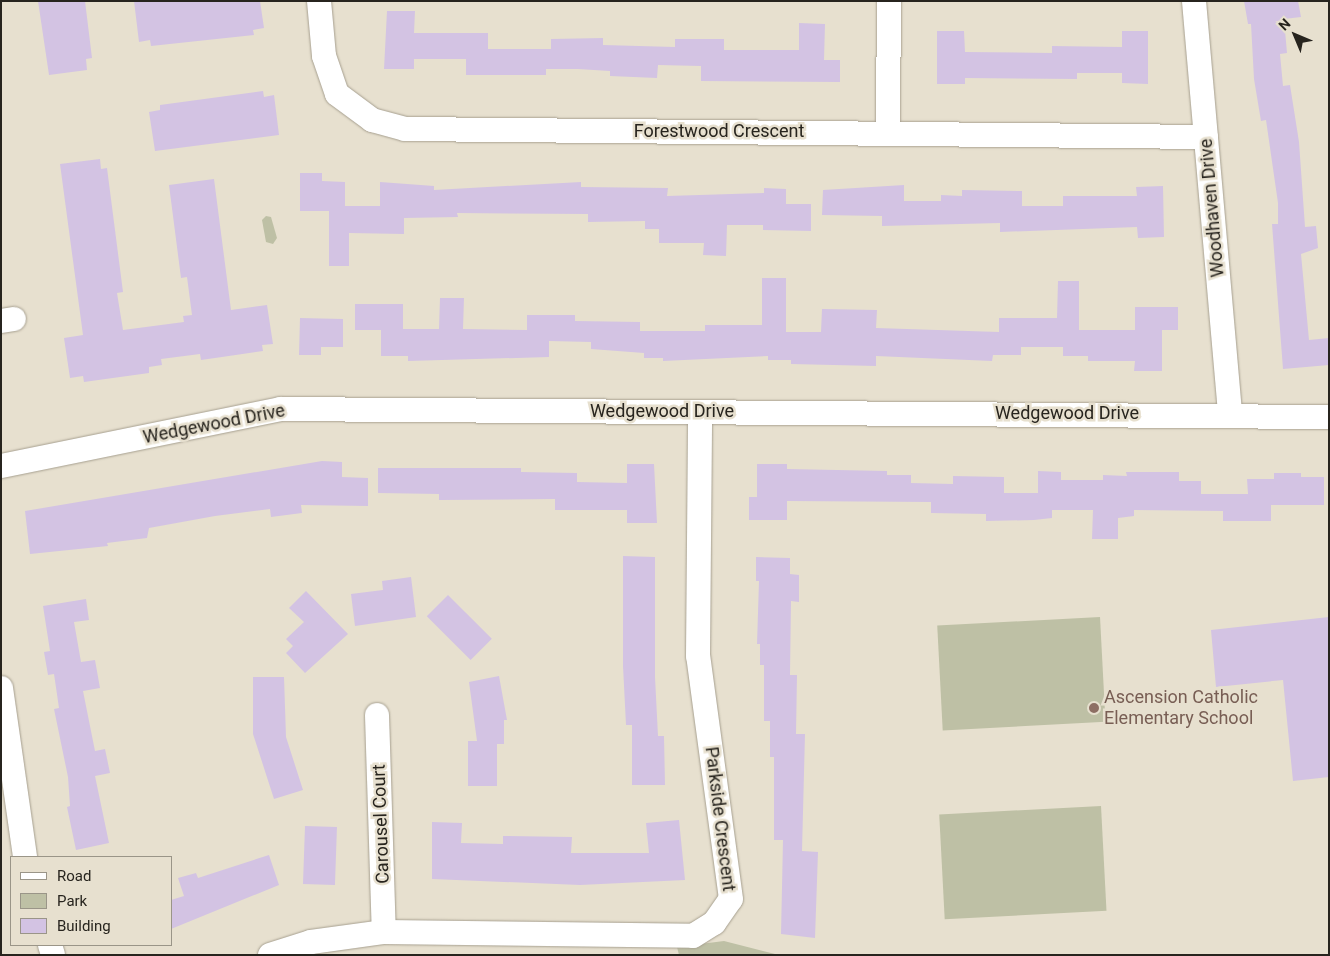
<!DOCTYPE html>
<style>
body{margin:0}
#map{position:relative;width:1330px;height:956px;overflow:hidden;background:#e7e0cf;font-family:Roboto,sans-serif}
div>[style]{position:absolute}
.green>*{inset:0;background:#bec0a5;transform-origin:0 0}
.building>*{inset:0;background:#d3c3e3;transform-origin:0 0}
.roads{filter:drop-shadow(0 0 1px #a7a090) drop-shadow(0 0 1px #a7a090)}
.minor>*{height:24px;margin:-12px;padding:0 12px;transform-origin:12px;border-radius:12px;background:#fff}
.dots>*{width:14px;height:14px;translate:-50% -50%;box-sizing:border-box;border:2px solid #e7e0cf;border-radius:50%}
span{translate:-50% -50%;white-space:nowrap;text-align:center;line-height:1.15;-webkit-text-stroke:5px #e7e0cf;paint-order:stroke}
.street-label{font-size:18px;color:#27241e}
.education-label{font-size:18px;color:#785e54}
.left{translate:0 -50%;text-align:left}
.frame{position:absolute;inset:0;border:2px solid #27241e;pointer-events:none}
.legend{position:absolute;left:10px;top:856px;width:162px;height:90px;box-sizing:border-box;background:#e7e0cf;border:1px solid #9a9588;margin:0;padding:6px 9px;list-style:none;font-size:15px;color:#27241e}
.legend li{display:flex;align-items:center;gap:10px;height:25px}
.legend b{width:25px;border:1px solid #9a9588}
.north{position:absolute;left:1270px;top:10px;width:50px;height:50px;-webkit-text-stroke:4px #e7e0cf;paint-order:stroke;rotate:315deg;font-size:14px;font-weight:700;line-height:20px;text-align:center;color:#27241e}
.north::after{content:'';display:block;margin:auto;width:18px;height:22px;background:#27241e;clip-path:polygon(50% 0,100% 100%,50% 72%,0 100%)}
</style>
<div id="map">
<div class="green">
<div style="clip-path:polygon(266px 216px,271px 217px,277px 238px,273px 244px,266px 242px,262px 220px)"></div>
<div style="left:1100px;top:617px;width:105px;height:163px;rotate:87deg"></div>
<div style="left:1101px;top:806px;width:105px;height:162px;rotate:87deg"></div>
<div style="clip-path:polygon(724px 941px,779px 955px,679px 955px,677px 947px)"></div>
</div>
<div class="building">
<div style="clip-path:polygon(38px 1px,85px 1px,92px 58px,86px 59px,87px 70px,49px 75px)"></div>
<div style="clip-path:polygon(134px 1px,260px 1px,264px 28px,253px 30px,254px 35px,151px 46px,150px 40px,139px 42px)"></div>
<div style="clip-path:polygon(1244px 1px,1298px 1px,1301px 17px,1284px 19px,1287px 53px,1280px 54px,1283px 86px,1290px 85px,1299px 142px,1305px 227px,1316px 226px,1318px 248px,1301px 254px,1309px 340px,1329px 338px,1329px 365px,1283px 369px,1272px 224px,1278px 224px,1278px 203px,1266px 120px,1261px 121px,1254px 79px,1251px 24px,1248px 24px)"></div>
<div style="clip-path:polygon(387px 11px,415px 11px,414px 33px,488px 33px,488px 49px,551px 49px,551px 39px,603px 38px,603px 45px,675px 47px,675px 39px,724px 39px,724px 50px,799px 50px,799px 23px,825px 24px,824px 60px,840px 60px,840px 82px,701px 81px,701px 66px,658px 65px,657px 78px,610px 76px,610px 71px,578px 69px,546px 69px,546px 75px,466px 75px,466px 59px,414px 59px,414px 69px,384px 69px)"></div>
<div style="clip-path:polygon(937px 31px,964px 31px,965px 52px,1052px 53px,1052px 46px,1122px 47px,1122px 31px,1148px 31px,1148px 84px,1122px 83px,1122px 73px,1077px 73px,1077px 79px,965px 78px,965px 84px,937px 84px)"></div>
<div style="clip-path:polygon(263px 91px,264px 97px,274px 95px,279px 135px,155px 151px,149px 112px,160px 110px,160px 105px)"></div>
<div style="clip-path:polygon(100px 159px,101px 169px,107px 168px,123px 292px,117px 293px,123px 330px,184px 322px,183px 316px,192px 315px,187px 277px,181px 278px,169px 185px,214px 179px,231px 310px,267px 305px,273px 344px,262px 345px,263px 351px,222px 357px,201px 360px,200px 354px,161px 359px,162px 365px,149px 367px,149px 373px,84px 382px,83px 376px,70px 378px,64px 338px,83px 335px,60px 164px)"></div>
<div style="clip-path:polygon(300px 173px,322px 173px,322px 181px,345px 182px,345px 206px,380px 206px,380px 182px,434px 186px,434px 190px,581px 182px,581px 187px,668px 188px,667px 196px,764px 193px,764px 188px,786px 189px,786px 204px,811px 204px,811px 231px,763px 230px,763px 225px,727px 225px,726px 256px,703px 255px,704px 243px,659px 243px,659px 229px,645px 229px,645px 221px,588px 222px,588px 214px,457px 213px,458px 217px,404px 218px,404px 234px,349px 233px,349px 266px,329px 266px,329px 211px,300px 211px)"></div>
<div style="clip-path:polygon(904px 185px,904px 201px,941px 201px,941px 195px,962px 196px,962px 190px,1022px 191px,1022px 206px,1063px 206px,1063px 196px,1137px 196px,1136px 187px,1163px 186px,1164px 237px,1138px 238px,1137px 227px,1000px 232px,1000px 223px,882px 226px,882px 216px,822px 215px,823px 190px)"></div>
<div style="clip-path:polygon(762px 278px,786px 278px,786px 332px,821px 332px,822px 309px,877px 310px,876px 328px,999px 332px,999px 318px,1057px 318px,1058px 281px,1079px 281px,1079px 330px,1135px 330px,1135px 307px,1178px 307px,1178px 330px,1162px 330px,1162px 371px,1134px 371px,1135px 361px,1088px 361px,1088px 356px,1063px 356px,1063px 347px,1021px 347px,1021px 355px,993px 355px,992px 361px,876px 356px,876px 366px,791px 364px,791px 360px,768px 360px,768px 356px,663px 361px,663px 358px,644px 358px,644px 353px,591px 349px,591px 342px,549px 341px,549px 357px,408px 361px,408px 356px,381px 356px,381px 330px,355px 330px,355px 304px,403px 304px,403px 329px,439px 329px,440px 298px,464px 298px,463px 329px,527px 330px,527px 315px,575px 315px,575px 321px,640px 322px,640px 331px,705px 331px,705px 325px,762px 325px)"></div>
<div style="clip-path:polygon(300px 318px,343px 319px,343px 347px,321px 347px,321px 355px,299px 355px)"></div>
<div style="clip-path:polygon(322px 461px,342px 462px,342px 477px,368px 478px,368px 506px,301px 505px,302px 513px,271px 517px,270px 509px,215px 516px,149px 528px,147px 538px,107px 543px,108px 546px,30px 554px,25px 511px)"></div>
<div style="clip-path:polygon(627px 464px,654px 464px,657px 523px,627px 523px,627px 510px,555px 510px,555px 499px,439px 500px,439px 494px,378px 493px,378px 468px,521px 468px,521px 472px,577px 473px,577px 482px,627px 483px)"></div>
<div style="clip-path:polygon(757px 464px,787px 464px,787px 469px,887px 471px,887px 475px,911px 475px,911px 483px,953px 484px,953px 476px,1004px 477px,1004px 493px,1038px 493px,1038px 471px,1061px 472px,1061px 480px,1103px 480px,1103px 475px,1127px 476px,1126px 472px,1179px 472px,1179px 481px,1201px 481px,1201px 494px,1248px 494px,1247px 479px,1274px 479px,1274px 473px,1301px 473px,1301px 477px,1324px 477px,1324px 505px,1271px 505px,1271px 521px,1223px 521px,1223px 511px,1134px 510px,1134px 516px,1118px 518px,1118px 539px,1092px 539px,1093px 510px,1052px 510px,1052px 518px,1034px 520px,986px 521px,986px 514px,931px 513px,931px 502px,787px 501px,787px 520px,749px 520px,749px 497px,757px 497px)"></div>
<div style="clip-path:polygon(623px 556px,655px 557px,655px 677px,658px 736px,664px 736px,665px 785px,632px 785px,632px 725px,626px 725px,623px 666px)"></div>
<div style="clip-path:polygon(756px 557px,790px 558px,790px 574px,799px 575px,799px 602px,791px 601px,790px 675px,797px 675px,796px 734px,805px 734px,802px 851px,818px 852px,815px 938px,781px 934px,783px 840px,774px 840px,774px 757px,770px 757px,770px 721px,764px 721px,764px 665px,760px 665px,760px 644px,757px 644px,759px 581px,756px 581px)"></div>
<div style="clip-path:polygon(411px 577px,416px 617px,355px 626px,351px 594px,383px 590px,382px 581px)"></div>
<div style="clip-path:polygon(306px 591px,348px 634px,305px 673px,286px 653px,293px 646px,286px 639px,304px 622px,289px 608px)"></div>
<div style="left:448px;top:595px;width:62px;height:30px;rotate:45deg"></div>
<div style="clip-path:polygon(86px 599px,89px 620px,74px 622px,81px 662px,95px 660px,100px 688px,83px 691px,95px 751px,105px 749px,110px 773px,95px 776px,109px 843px,76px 850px,67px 807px,70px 806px,68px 777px,54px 709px,59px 708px,54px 674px,48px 675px,44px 652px,50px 651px,43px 606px)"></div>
<div style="clip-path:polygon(1329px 617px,1329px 777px,1293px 781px,1283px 680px,1216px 687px,1211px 630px)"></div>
<div style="clip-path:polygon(499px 676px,507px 720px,504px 720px,504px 744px,497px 744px,497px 786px,468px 786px,468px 741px,477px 741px,469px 682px)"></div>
<div style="clip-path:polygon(253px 677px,284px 677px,286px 737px,303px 790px,274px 799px,253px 734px)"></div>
<div style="clip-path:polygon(679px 820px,685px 880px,580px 885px,432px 879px,432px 822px,462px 823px,461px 843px,503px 844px,503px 836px,572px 837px,571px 853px,649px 853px,646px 823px)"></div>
<div style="left:305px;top:826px;width:32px;height:58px;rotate:2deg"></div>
<div style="clip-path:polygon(269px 855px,279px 885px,171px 929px,171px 900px,184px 896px,178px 878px,196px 873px,198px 878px)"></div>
</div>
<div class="roads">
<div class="minor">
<div style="left:319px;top:1px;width:55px;rotate:84.8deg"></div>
<div style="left:324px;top:56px;width:40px;rotate:71.1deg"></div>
<div style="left:337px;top:94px;width:44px;rotate:36.6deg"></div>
<div style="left:372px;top:120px;width:34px;rotate:15deg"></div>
<div style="left:405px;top:129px;width:801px;rotate:0.57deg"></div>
<div style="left:1194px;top:1px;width:415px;rotate:85deg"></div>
<div style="left:888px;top:131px;width:130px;rotate:-89.6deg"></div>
<div style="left:1px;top:321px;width:13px;rotate:-9deg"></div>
<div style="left:1px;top:466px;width:285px;rotate:-11.5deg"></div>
<div style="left:280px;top:409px;width:1049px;rotate:0.44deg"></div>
<div style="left:1px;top:688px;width:171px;rotate:81.9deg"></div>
<div style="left:377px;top:715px;width:217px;rotate:88.2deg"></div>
<div style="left:50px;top:945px;width:10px;rotate:73deg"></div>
<div style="left:270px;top:955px;width:43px;rotate:-17.6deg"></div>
<div style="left:311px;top:942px;width:74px;rotate:-7.8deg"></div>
<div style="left:384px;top:932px;width:309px;rotate:0.7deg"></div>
<div style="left:693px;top:936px;width:25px;rotate:-32deg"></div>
<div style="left:714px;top:923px;width:29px;rotate:-55deg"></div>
<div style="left:731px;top:899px;width:245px;rotate:-97.7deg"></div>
<div style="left:698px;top:656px;width:244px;rotate:-89.5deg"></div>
</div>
</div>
<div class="dots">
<div style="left:1094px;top:708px;background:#8d6e63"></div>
</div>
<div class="street-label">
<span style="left:719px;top:131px">Forestwood Crescent</span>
<span style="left:1212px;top:208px;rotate:-95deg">Woodhaven Drive</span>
<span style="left:662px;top:411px">Wedgewood Drive</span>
<span style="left:1067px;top:413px">Wedgewood Drive</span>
<span style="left:214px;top:424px;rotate:-11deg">Wedgewood Drive</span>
<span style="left:720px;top:819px;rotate:83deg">Parkside Crescent</span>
<span style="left:381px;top:824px;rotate:-92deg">Carousel Court</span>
</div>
<div class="education-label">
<span class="left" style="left:1104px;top:708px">Ascension Catholic<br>Elementary School</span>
</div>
<div class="frame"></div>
<ul class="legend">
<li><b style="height:6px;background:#fff"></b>Road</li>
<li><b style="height:14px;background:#bec0a5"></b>Park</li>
<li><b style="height:14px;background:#d3c3e3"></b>Building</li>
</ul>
<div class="north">N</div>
</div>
